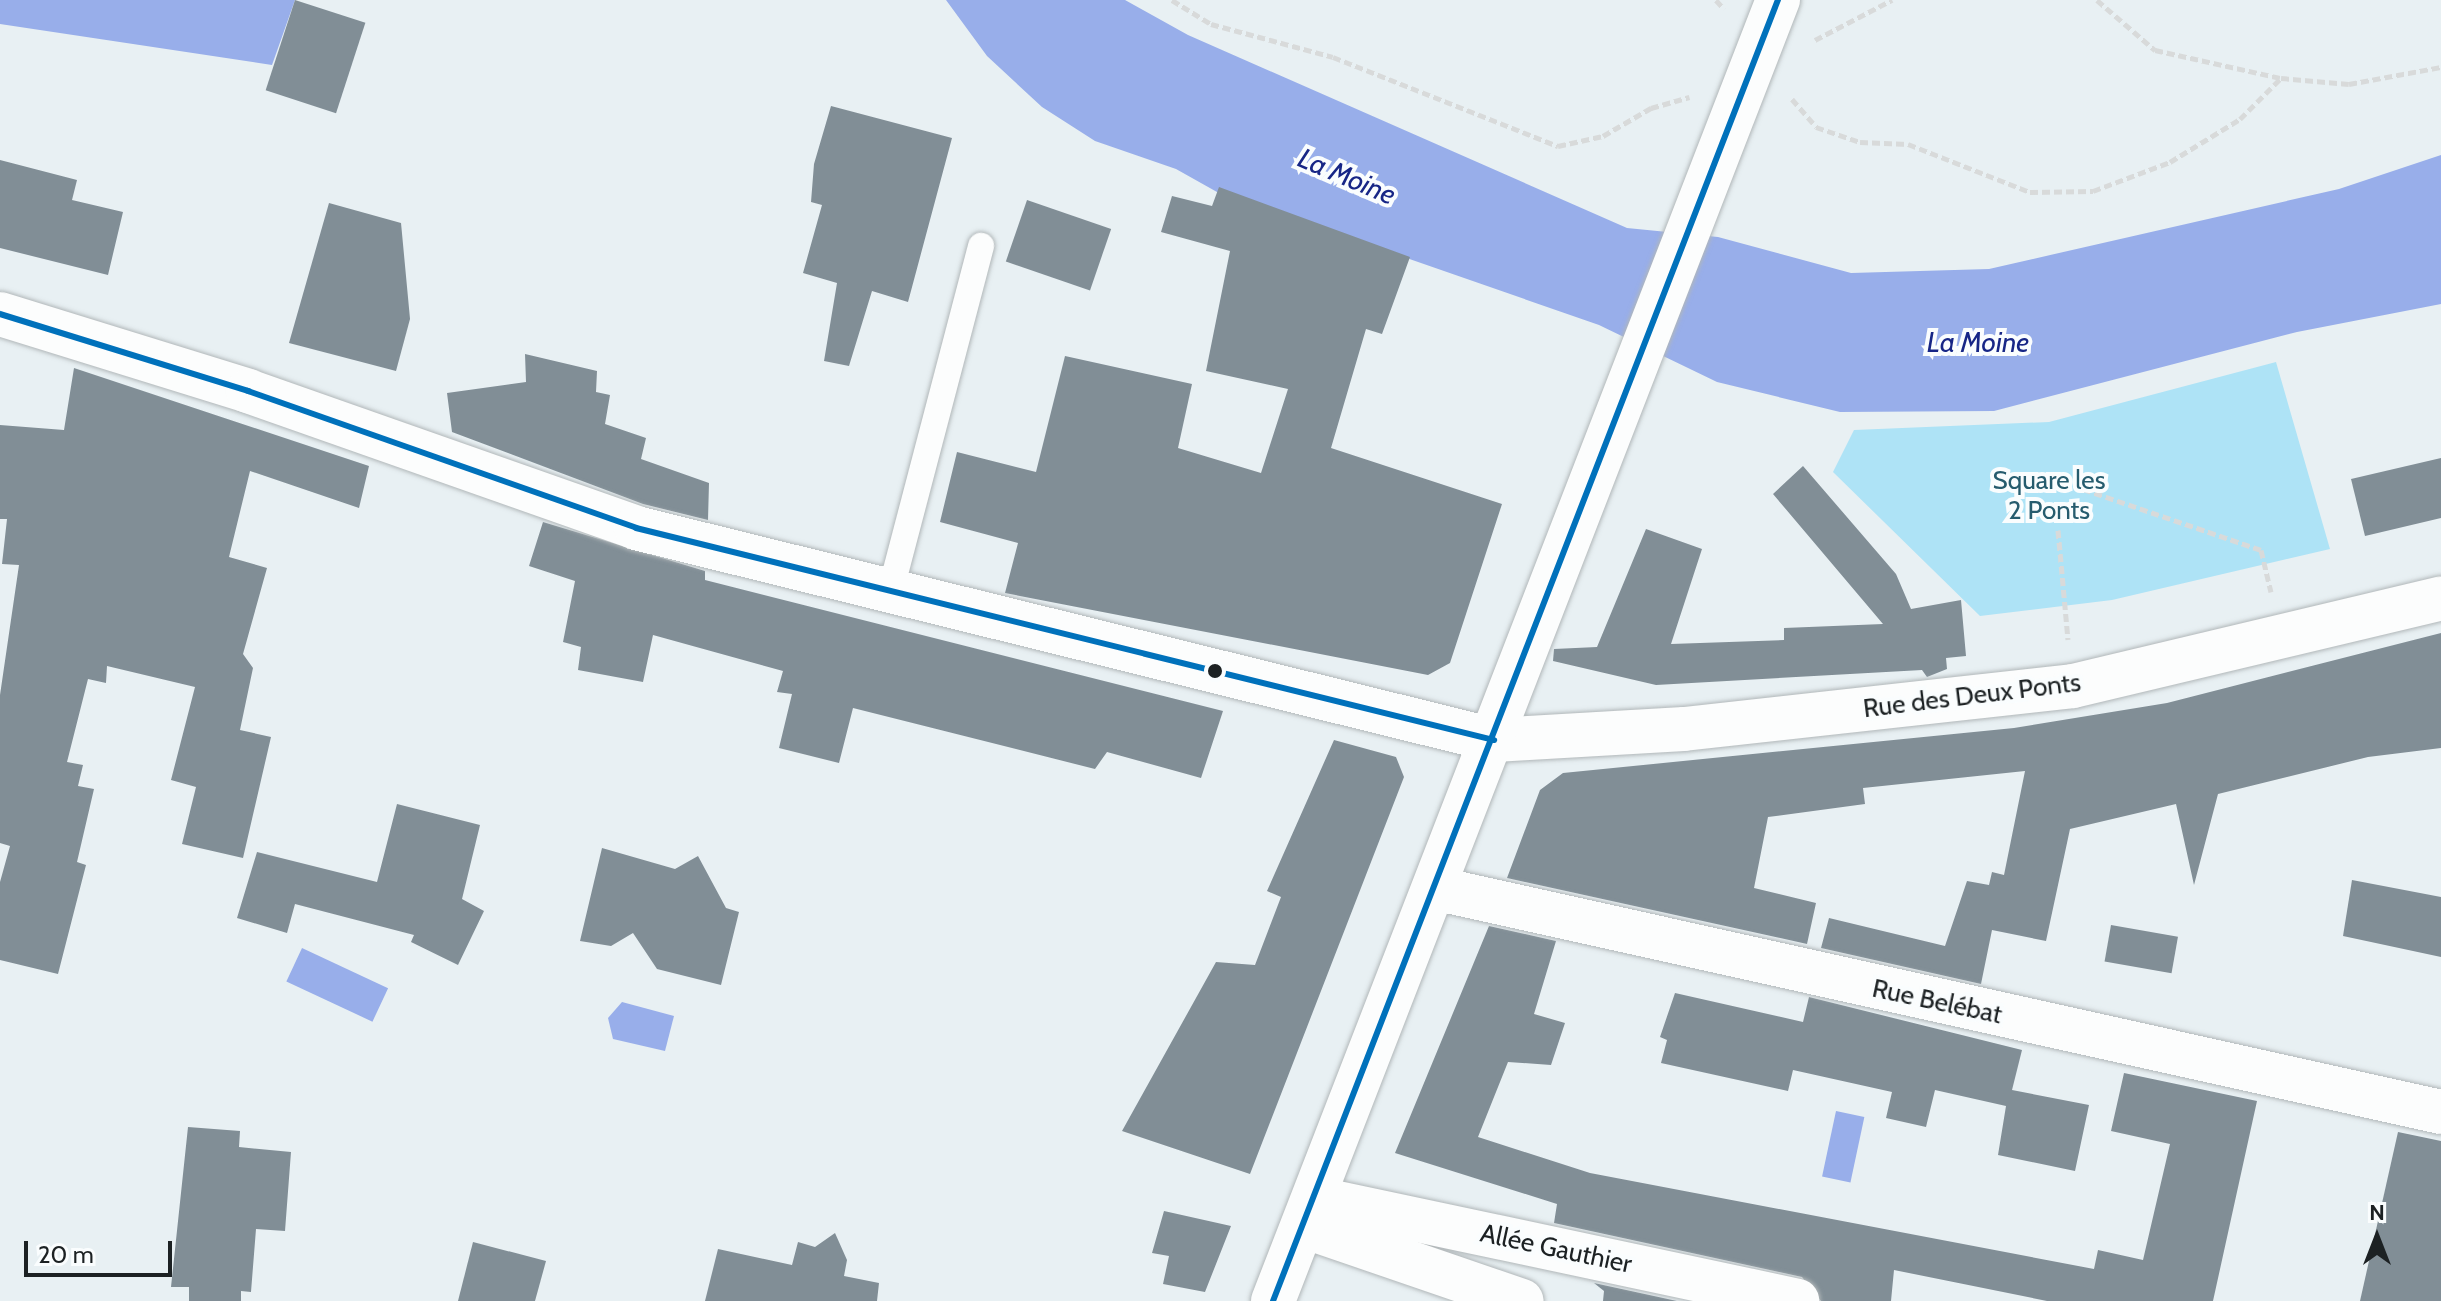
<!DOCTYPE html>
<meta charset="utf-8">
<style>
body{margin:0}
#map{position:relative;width:2441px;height:1301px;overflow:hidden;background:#e8f0f3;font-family:Cabin,sans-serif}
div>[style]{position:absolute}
.green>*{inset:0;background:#aee3f6}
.water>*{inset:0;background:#98aeea;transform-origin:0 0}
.building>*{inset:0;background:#818e96;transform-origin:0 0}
.path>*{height:5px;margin-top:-2.5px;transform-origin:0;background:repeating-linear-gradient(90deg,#d8dada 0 8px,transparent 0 12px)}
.roads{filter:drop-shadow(0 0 2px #b1b7b9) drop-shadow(0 0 2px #b1b7b9)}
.lane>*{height:26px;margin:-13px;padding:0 13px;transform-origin:13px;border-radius:13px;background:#fcfdfd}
.street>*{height:44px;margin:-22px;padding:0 22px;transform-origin:22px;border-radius:22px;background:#fcfdfd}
.secondary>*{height:44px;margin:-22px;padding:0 22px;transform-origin:22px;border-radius:22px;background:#fcfdfd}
.bus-1>*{height:6px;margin:-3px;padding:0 3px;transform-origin:3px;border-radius:3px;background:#0071bb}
.dots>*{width:22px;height:22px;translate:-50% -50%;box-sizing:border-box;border:4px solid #fafdfe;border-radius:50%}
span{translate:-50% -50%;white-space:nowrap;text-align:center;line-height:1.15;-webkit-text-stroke:8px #fafdfe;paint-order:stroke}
.park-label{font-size:26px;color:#265c6e}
.street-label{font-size:26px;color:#1c2123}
.water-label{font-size:28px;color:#172686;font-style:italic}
.north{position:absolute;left:2337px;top:1197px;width:80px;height:80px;-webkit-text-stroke:6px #fafdfe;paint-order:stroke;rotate:0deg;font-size:22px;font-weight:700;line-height:32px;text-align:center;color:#1c2123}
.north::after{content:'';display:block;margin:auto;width:28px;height:36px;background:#1c2123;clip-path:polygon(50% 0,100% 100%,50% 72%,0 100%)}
.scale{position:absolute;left:24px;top:1241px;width:148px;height:36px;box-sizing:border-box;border:4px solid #1c2123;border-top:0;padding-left:10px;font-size:24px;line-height:28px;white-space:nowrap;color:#1c2123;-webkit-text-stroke:6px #fafdfe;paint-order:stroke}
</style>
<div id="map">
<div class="green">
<div style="clip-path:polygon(2276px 362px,2330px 549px,2112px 600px,1980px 616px,1833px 472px,1854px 430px,2049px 422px)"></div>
</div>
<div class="water">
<div style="clip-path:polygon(0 0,295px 0,272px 65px,0 24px)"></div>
<div style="clip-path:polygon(946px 0,1125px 0,1188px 35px,1627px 228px,1718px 237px,1851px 273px,1989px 269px,2339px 189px,2441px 155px,2441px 304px,2297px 332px,1994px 411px,1840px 412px,1717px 382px,1599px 325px,1217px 192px,1176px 169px,1095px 141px,1042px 107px,987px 56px)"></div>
<div style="left:302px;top:948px;width:95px;height:37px;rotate:25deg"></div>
<div style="clip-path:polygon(622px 1002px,674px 1016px,665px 1051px,613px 1039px,608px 1018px)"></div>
<div style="left:1836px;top:1111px;width:29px;height:67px;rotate:12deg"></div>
</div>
<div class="building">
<div style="left:295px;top:0;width:74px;height:95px;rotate:18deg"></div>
<div style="clip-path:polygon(831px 106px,952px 138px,908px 302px,872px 291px,849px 366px,824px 361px,837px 283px,803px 273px,822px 205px,811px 202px,814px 164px)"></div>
<div style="clip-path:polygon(0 160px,77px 180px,72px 200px,123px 212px,108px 275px,0 248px)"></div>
<div style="clip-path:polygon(1219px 187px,1410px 257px,1382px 334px,1366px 329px,1331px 448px,1502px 504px,1450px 663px,1428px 675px,1005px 593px,1018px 543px,940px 522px,957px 452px,1036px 472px,1065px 356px,1192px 384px,1178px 448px,1261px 473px,1288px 389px,1206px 371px,1230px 251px,1161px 232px,1172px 196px,1212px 206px)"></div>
<div style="left:1027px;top:200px;width:89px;height:65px;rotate:19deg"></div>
<div style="clip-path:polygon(329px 203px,401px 223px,410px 319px,396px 371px,289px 343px)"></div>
<div style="clip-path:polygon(525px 354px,597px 371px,596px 392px,610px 395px,605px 424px,646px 438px,641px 459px,709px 483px,708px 520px,643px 504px,452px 432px,447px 393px,526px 382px)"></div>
<div style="clip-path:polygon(74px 368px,369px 466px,359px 508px,250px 471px,229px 557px,267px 568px,243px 654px,253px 668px,240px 730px,271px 737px,243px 858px,182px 844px,196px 787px,171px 780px,195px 687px,107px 666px,106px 683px,88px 679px,67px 762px,83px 765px,78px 786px,94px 789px,77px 862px,86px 865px,58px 974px,0 960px,0 882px,10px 846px,0 843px,0 695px,19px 565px,2px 564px,7px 519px,0 519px,0 425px,64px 430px)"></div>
<div style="clip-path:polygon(2441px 458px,2441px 518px,2365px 536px,2351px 479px)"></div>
<div style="clip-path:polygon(1803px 466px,1896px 574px,1911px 609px,1961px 600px,1966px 656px,1946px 658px,1947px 669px,1927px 677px,1922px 670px,1656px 685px,1553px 661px,1554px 649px,1597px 647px,1646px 529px,1702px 549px,1671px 644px,1784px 640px,1784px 628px,1883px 624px,1773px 494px)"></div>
<div style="clip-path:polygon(543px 522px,705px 571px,705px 580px,1223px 711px,1201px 778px,1107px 752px,1095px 769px,853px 708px,839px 763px,779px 748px,792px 694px,777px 692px,783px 671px,653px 635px,643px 682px,578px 670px,581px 647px,563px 642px,575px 581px,529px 566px)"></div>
<div style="clip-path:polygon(2441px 633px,2441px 748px,2368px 757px,2218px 794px,2194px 885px,2176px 804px,2070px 829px,2046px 941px,1992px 930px,1981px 984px,1821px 948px,1829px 918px,1945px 946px,1967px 881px,1989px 885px,1992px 872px,2004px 875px,2025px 771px,1863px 788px,1865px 804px,1768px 817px,1754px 888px,1816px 903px,1807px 944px,1507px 878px,1540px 790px,1563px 773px,2014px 728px,2167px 703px)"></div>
<div style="clip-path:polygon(1334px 740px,1396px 757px,1404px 777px,1250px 1174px,1122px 1131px,1216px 962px,1255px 965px,1281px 897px,1267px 891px)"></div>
<div style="clip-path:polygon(397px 804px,480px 825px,462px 899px,484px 911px,458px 965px,411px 942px,414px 935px,295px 904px,287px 933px,237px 918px,257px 852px,377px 882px)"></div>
<div style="clip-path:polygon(602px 848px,675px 869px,698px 856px,726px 908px,739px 912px,721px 985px,657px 969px,633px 933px,611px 946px,580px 941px)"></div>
<div style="clip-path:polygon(2352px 880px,2441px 897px,2441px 957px,2343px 936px)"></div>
<div style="left:2111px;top:925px;width:68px;height:37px;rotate:10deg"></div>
<div style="clip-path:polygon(1489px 926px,1556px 941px,1534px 1014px,1565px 1023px,1551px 1065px,1508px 1062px,1478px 1137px,1590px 1173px,2094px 1269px,2098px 1250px,2143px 1260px,2170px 1144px,2111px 1131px,2124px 1073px,2257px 1101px,2213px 1301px,2047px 1301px,1894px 1270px,1891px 1301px,1821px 1301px,1802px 1277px,1554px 1223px,1557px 1204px,1395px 1153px)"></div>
<div style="clip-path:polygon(1675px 993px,1803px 1022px,1809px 997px,2022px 1050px,2012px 1090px,2089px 1105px,2075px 1171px,1998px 1155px,2006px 1106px,1935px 1090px,1926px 1127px,1886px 1118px,1892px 1092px,1793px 1070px,1788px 1091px,1661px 1063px,1667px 1040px,1660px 1037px)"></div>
<div style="clip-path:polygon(188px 1127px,240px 1131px,239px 1147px,291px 1152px,285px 1231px,256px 1229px,251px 1292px,241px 1291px,241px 1301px,189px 1301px,189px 1287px,171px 1287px)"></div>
<div style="clip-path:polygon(2398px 1132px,2441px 1141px,2441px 1301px,2360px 1301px)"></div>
<div style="clip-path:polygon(1164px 1211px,1231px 1226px,1205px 1292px,1163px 1284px,1169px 1256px,1152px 1253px)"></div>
<div style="clip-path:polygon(835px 1233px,847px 1260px,844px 1276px,879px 1283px,877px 1301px,705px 1301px,718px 1249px,792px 1265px,798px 1242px,815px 1247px)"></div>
<div style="clip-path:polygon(473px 1242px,546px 1261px,535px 1301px,458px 1301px)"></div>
<div style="clip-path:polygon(1594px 1283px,1677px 1301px,1603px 1301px,1604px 1291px)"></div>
</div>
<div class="path">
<div style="left:1172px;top:0;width:46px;rotate:31.6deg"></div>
<div style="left:1211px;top:24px;width:126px;rotate:15.1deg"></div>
<div style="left:1333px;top:57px;width:242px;rotate:21.6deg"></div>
<div style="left:1558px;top:146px;width:46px;rotate:-12.5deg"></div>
<div style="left:1603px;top:136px;width:56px;rotate:-30.3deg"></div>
<div style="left:1651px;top:108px;width:40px;rotate:-16deg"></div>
<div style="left:1716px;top:0;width:12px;rotate:48deg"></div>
<div style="left:2097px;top:0;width:77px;rotate:40.8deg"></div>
<div style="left:2155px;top:50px;width:128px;rotate:12.6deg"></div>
<div style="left:1815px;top:40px;width:87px;rotate:-27.5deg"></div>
<div style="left:1792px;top:99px;width:37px;rotate:49deg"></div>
<div style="left:1816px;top:127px;width:46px;rotate:18.8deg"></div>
<div style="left:1860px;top:142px;width:48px;rotate:2.4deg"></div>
<div style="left:1908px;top:144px;width:131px;rotate:21.5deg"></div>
<div style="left:2030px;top:192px;width:63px;rotate:-0.9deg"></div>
<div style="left:2093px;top:191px;width:82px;rotate:-20.6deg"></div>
<div style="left:2170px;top:162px;width:82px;rotate:-31.6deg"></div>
<div style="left:2240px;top:119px;width:58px;rotate:-45deg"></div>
<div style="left:2281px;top:78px;width:68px;rotate:5deg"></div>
<div style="left:2349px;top:84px;width:94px;rotate:-10.5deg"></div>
<div style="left:2083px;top:489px;width:188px;rotate:18.9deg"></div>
<div style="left:2261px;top:550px;width:43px;rotate:76.6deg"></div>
<div style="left:2058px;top:530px;width:110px;rotate:84.8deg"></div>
</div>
<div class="roads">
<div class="lane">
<div style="left:890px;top:593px;width:359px;rotate:-75.3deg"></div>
</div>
<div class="street">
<div style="left:0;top:314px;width:260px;rotate:17.2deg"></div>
<div style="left:248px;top:391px;width:411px;rotate:19.4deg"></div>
<div style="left:636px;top:528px;width:884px;rotate:13.88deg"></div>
<div style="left:1494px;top:740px;width:190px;rotate:-3.3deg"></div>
<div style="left:1684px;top:729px;width:391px;rotate:-6.3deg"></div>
<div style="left:2073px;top:686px;width:378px;rotate:-13.4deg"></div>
<div style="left:1434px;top:888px;width:1032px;rotate:12.54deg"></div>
<div style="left:1314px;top:1198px;width:494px;rotate:12deg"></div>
<div style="left:1303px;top:1226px;width:231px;rotate:18.9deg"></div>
</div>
<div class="secondary">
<div style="left:1273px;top:1301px;width:1396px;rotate:-68.79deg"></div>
</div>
</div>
<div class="bus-1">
<div style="left:0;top:314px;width:260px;rotate:17.2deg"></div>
<div style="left:248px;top:391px;width:411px;rotate:19.4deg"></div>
<div style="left:636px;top:528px;width:884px;rotate:13.88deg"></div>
<div style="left:1273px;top:1301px;width:1396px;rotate:-68.79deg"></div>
</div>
<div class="dots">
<div style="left:1215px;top:671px;background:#1c2123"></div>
</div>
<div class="park-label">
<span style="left:2049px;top:496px">Square les<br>2 Ponts</span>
</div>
<div class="street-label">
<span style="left:1972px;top:696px;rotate:-7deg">Rue des Deux Ponts</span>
<span style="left:1937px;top:1002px;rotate:12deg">Rue Belébat</span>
<span style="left:1556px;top:1249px;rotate:12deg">Allée Gauthier</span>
</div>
<div class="water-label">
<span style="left:1347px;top:176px;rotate:23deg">La Moine</span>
<span style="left:1978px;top:342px">La Moine</span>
</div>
<div class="north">N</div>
<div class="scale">20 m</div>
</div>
